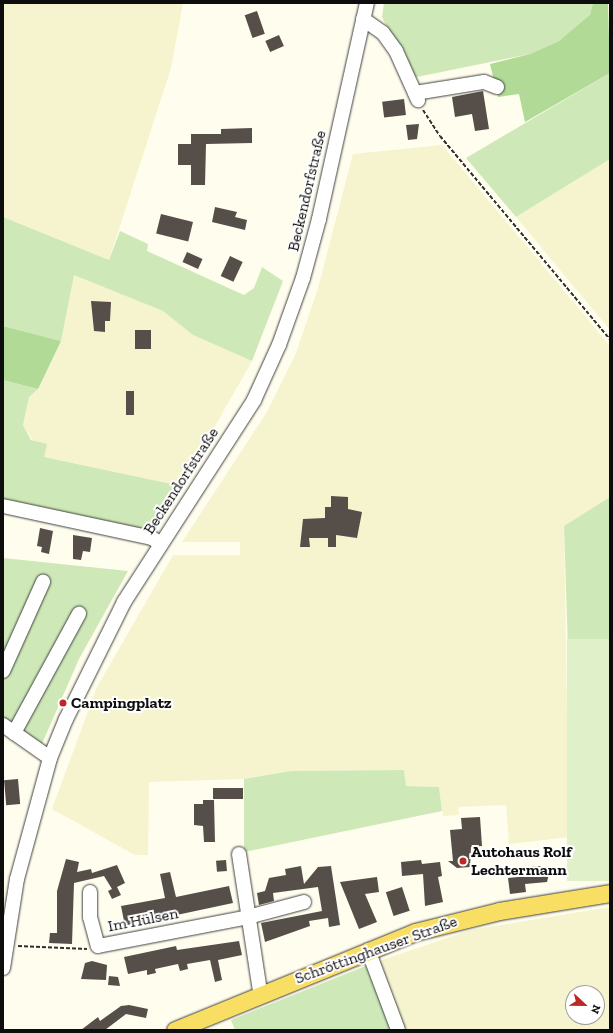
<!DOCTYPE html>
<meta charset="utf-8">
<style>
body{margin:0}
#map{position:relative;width:613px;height:1033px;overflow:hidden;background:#fffded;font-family:"Zilla Slab",serif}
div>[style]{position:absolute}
.farmland>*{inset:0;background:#f5f4ce}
.green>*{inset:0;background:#cee9b7}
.forest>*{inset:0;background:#b0da96}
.pitch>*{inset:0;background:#e0f0c9;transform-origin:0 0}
.building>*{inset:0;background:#564f49;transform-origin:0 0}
.path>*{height:2px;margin-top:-1px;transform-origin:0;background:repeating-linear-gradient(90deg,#2f2f2f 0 4px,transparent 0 6px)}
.roads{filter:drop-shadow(0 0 1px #404040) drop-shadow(0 0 1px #404040)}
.minor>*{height:14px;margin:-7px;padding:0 7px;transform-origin:7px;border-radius:7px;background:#fff}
.major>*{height:17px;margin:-8.5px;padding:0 8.5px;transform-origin:8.5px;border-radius:8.5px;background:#f9de64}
.dots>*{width:11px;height:11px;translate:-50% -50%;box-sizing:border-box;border:2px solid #fff;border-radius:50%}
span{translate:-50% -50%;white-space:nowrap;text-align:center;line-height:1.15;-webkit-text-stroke:4px #fff;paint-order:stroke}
.street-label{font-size:16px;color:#0d0d0d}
.poi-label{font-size:16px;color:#0d0d0d;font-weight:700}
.left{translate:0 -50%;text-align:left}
.frame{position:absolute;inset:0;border:4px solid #0d0d0d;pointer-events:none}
.north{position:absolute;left:565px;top:985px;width:40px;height:40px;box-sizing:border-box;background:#fff;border:1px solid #9e9e9e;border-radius:50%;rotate:112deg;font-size:11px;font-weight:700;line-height:16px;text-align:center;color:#0d0d0d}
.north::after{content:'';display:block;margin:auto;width:14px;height:18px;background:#bd2825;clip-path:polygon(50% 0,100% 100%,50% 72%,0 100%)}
</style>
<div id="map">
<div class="farmland">
<div style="clip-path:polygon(3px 3px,183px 3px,171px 68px,109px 260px,3px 217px)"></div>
<div style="clip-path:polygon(442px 145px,610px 346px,610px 497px,564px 526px,569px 837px,509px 844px,506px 805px,458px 807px,459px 815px,443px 816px,439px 787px,406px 786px,404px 770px,291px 771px,244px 779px,149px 782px,148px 855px,135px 855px,52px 809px,97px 687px,173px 555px,240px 555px,240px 542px,182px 542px,267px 412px,296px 353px,318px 288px,353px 154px)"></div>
<div style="clip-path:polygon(610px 159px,610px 330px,516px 217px)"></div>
<div style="clip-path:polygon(73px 274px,163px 311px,193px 335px,252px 361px,181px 486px,44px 457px,23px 425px,29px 397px,38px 389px,61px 341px)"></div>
<div style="clip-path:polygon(evenodd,610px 907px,610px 1030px,402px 1030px,376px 962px,471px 930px,610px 907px,573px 993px,597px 993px,597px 1017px,573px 1017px,573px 993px)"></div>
</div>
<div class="green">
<div style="clip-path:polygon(384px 3px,593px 3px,590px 15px,579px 26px,559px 41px,530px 54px,412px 78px,382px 17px)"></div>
<div style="clip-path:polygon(610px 73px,610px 159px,516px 217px,466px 158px)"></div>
<div style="clip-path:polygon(3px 217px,109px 260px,120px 231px,148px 244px,147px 251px,244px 295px,254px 288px,262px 267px,283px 281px,252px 361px,193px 335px,163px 311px,74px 275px,61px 341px,3px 326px)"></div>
<div style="clip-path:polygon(3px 380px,38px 389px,29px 397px,23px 425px,31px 440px,47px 444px,44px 457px,181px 486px,151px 533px,3px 503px)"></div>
<div style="clip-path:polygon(610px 497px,610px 639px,568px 650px,564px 526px)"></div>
<div style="clip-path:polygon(3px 558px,128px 571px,79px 659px,41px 746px,3px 722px)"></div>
<div style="clip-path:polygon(404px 770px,406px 786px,439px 787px,442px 811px,244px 852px,244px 779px,291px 771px)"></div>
<div style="clip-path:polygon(368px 965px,392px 1030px,235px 1030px,231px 1020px)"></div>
</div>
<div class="forest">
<div style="clip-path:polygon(593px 3px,608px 3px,610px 73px,525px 122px,519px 94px,498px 97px,490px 64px,530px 54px,559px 41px,590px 15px)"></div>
<div style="clip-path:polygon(3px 326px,61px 341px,38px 389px,3px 380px)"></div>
</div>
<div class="pitch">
<div style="left:610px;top:639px;width:242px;height:43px;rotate:90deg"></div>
</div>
<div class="building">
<div style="left:257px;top:11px;width:24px;height:13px;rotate:71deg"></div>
<div style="left:279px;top:35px;width:12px;height:15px;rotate:66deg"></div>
<div style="clip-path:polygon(483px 91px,489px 129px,475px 131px,472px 114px,455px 117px,452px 97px)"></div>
<div style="left:404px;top:99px;width:16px;height:22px;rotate:83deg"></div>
<div style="clip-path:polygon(419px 124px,417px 139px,408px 140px,406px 125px)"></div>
<div style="clip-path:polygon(252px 128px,252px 143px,206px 144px,205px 185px,191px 185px,191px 165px,178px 165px,178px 144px,191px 144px,191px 134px,221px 134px,221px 129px)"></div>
<div style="clip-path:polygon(215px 207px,237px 212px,235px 217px,247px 220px,245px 230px,212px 222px)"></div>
<div style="left:161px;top:214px;width:33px;height:20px;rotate:14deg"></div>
<div style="left:187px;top:252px;width:17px;height:11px;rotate:24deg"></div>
<div style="left:230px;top:256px;width:14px;height:22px;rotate:25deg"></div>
<div style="clip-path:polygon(91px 301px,111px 302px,110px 321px,105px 321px,105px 332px,94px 331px)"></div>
<div style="left:135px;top:330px;width:16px;height:19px"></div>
<div style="left:126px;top:391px;width:8px;height:24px"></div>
<div style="clip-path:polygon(331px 496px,348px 497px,348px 509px,362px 512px,357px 538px,336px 535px,336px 547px,328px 547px,328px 538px,309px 538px,310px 547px,300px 547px,303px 519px,325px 518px,325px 507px,331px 507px)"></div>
<div style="clip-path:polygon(40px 528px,53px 531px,49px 554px,41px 552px,42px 547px,37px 546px)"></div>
<div style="clip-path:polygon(73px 535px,92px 538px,90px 552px,83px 551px,81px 560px,73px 559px)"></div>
<div style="left:18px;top:779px;width:25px;height:14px;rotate:85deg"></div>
<div style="left:213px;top:788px;width:30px;height:11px"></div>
<div style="clip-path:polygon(203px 800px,214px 800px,215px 842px,204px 842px,203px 826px,194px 825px,194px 804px,203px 804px)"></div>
<div style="clip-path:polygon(480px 817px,482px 846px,471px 847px,470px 867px,457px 868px,448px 861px,453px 861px,450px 830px,462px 829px,461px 818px)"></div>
<div style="clip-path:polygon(66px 859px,79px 862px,77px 872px,91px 869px,92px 873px,117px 865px,125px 883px,117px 887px,121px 895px,112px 899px,108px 891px,112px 889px,104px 876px,74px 883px,72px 944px,49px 943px,50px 933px,57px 933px,57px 891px)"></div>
<div style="left:226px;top:860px;width:11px;height:10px;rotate:85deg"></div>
<div style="clip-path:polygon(421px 860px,422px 864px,440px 862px,442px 876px,438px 877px,443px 902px,425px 906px,423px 874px,402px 876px,401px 862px)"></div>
<div style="clip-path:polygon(301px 866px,304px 884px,318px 867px,331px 866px,340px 925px,329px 927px,328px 918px,309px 921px,310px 926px,265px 942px,261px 923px,322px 911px,318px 887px,273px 893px,274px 901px,259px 905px,257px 893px,265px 891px,269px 878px,286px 875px,285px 869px)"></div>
<div style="clip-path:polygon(540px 866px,549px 874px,547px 882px,525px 884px,526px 892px,510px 894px,508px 878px,528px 876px,527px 867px)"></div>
<div style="clip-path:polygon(170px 872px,176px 897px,229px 886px,233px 903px,125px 926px,121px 906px,165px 898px,160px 874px)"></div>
<div style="clip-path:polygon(377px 877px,379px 892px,365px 894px,377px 922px,359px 929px,340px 882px)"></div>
<div style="left:402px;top:887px;width:25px;height:17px;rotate:72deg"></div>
<div style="clip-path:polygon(239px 941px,242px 955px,218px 960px,222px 980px,215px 982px,210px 960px,187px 964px,188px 969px,180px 971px,178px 964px,155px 969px,156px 973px,147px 975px,147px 970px,128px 974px,124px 957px,176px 946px,177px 950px)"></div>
<div style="clip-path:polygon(92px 961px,107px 965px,106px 980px,81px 979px,85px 963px)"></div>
<div style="clip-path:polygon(109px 976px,118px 977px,120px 986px,108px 985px)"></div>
<div style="clip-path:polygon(129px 1005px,148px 1009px,146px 1018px,126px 1014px,105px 1030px,81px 1030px,98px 1017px,100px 1021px,121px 1006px)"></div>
</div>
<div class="path">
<div style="left:423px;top:110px;width:31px;rotate:57deg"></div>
<div style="left:440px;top:136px;width:265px;rotate:50.1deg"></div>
<div style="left:18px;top:946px;width:69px;rotate:2.5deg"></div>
</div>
<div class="roads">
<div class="minor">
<div style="left:363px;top:19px;width:24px;rotate:35deg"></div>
<div style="left:383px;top:33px;width:22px;rotate:54deg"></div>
<div style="left:396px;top:51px;width:54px;rotate:65.8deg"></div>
<div style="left:415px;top:93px;width:70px;rotate:-9.1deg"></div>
<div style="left:484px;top:82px;width:14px;rotate:21deg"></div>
<div style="left:3px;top:506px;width:152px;rotate:12.1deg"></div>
<div style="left:152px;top:538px;width:11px;rotate:34deg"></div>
<div style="left:3px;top:671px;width:98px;rotate:-65.8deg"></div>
<div style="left:3px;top:725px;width:57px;rotate:35.1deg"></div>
<div style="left:14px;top:733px;width:136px;rotate:-61.4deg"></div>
<div style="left:239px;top:854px;width:140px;rotate:81.3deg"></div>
<div style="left:90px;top:892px;width:25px;rotate:90deg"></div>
<div style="left:90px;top:917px;width:30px;rotate:75deg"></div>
<div style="left:98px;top:946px;width:153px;rotate:-10.9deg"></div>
<div style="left:248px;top:917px;width:58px;rotate:-15deg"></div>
<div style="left:368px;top:950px;width:85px;rotate:69.4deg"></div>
<div style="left:3px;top:968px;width:90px;rotate:-81.1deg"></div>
<div style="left:17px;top:879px;width:125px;rotate:-74.7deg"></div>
<div style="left:50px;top:758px;width:42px;rotate:-67.7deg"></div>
<div style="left:66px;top:719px;width:131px;rotate:-63.6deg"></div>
<div style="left:124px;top:602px;width:240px;rotate:-57.2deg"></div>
<div style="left:254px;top:400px;width:60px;rotate:-65.6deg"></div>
<div style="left:279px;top:345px;width:71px;rotate:-70.3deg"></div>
<div style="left:303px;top:278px;width:61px;rotate:-74.8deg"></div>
<div style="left:319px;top:219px;width:221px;rotate:-77.5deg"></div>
</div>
<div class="major">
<div style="left:175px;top:1030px;width:259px;rotate:-22.2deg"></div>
<div style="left:415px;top:932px;width:87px;rotate:-14deg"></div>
<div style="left:499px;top:911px;width:112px;rotate:-9.2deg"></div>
</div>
</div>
<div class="dots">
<div style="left:63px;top:703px;background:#bd2825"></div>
<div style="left:463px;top:861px;background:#bd2825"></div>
</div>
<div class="street-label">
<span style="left:307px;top:191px;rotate:-77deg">Beckendorfstraße</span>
<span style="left:181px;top:481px;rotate:-57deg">Beckendorfstraße</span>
<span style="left:143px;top:920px;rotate:-11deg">Im Hülsen</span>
<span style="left:376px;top:950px;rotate:-20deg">Schröttinghauser Straße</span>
</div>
<div class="poi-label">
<span class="left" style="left:71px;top:703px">Campingplatz</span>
<span class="left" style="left:471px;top:861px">Autohaus Rolf<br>Lechtermann</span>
</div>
<div class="frame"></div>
<div class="north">N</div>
</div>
